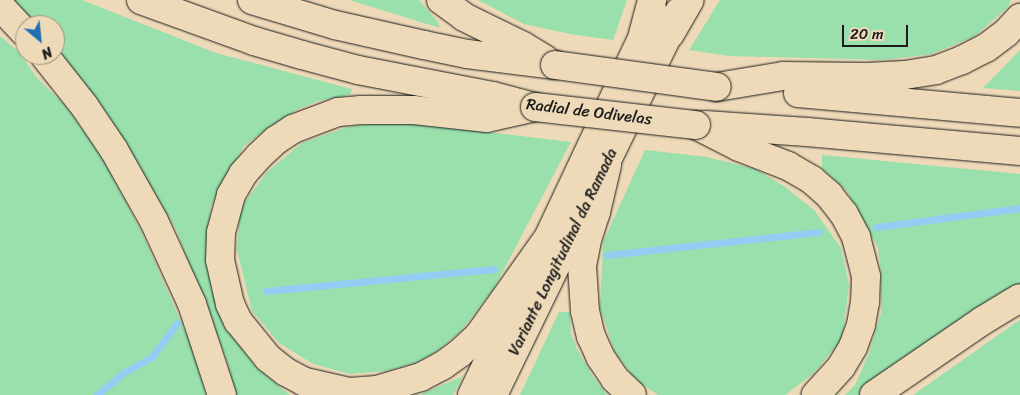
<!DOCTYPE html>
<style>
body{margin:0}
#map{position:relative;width:1020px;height:395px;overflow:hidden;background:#eedab8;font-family:Sriracha,sans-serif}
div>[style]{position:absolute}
.green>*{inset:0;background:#99e0ad}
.stream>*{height:7px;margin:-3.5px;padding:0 3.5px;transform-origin:3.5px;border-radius:3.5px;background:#94cdf4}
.roads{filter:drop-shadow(0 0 1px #1c1c1c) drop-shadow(0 0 1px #1c1c1c)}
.primary>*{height:28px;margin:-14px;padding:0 14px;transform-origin:14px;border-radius:14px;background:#eedab8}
.highway>*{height:28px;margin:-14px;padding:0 14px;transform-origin:14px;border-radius:14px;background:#eedab8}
.bridges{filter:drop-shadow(0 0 1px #1c1c1c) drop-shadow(0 0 1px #1c1c1c)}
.highway-bridge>*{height:28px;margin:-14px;padding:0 14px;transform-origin:14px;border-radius:14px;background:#eedab8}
span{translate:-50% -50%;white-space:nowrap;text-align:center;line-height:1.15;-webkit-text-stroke:4px #eedab8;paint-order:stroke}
.street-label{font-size:16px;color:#1c1c1c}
.north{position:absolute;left:15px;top:15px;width:50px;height:50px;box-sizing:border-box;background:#eedab8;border:1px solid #9a8e7a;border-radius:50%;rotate:152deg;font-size:14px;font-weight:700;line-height:20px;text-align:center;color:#1c1c1c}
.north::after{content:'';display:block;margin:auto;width:18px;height:22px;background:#1f6fb2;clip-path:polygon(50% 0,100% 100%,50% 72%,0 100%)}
.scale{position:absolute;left:842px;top:25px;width:66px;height:22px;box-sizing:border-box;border:2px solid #1c1c1c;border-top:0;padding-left:6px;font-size:15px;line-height:18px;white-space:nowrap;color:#1c1c1c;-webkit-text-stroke:4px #eedab8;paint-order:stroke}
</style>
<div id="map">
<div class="green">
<div style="clip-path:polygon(13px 0,82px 0,216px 53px,352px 89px,350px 95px,319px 101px,298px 109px,268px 128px,244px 146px,211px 206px,206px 248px,211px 286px,225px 325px,256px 367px,290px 395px,235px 395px,228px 364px,176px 229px,127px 146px,83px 81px,55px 47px,55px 25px,36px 25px)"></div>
<div style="clip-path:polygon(349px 0,419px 0,438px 22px,440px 28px)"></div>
<div style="clip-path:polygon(478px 0,627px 0,613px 40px,570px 34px,524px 24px)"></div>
<div style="clip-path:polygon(720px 0,1011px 0,1008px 7px,975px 36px,932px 54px,884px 60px,729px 56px,689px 50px)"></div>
<div style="clip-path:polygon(0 36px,18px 51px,38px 79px,65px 105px,103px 159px,142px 233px,190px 342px,206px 395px,0 395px)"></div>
<div style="clip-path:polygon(1020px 50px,1020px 91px,983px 88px)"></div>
<div style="clip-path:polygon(395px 121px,571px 142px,493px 290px,460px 332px,437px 351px,418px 362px,387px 371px,350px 374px,313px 364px,279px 343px,252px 311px,237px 250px,240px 209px,267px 172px,302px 143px,347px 127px)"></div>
<div style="clip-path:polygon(645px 150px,707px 157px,755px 169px,784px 186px,814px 210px,841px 248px,849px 285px,842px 339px,813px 374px,785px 395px,658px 395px,635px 379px,615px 352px,600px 308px,603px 242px)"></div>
<div style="clip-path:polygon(822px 155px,1020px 174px,1020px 289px,979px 312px,860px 395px,845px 395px,855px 385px,869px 353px,881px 313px,881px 273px,878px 248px,847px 191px,822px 168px)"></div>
<div style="clip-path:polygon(559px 312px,570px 312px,571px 333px,577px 349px,592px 375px,607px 395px,520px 395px)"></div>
<div style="clip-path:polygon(1020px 320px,1020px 395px,913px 395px,1018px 321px)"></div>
<div style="clip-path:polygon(463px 376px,453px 395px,419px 395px)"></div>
</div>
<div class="stream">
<div style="left:876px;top:227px;width:145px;rotate:-7.5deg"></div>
<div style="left:607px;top:255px;width:213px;rotate:-6.2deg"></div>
<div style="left:266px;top:291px;width:229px;rotate:-5.5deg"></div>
<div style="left:97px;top:395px;width:34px;rotate:-40deg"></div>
<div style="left:123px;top:373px;width:33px;rotate:-29deg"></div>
<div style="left:152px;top:357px;width:42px;rotate:-53.7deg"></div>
</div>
<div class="roads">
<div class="primary">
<div style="left:550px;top:234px;width:244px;rotate:-64.8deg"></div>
<div style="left:472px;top:395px;width:127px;rotate:-64.2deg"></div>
<div style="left:493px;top:395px;width:426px;rotate:-64.1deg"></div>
</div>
<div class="highway">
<div style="left:141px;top:0;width:120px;rotate:19.9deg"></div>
<div style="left:254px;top:41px;width:50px;rotate:16.3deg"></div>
<div style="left:302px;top:55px;width:58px;rotate:15deg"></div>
<div style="left:358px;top:70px;width:137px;rotate:10.9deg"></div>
<div style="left:493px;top:96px;width:39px;rotate:15deg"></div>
<div style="left:252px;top:0;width:87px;rotate:16.8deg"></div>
<div style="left:335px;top:25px;width:91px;rotate:12.7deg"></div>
<div style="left:424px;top:45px;width:44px;rotate:11.8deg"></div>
<div style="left:467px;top:54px;width:89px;rotate:7.1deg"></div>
<div style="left:441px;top:0;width:29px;rotate:36deg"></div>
<div style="left:464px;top:17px;width:66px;rotate:26.2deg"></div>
<div style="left:523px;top:46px;width:26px;rotate:31deg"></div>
<div style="left:0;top:6px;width:37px;rotate:47deg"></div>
<div style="left:643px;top:34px;width:35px;rotate:-75deg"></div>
<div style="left:670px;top:34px;width:39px;rotate:-60deg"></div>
<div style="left:44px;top:55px;width:66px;rotate:51.7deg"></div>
<div style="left:85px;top:107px;width:52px;rotate:56deg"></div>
<div style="left:114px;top:150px;width:81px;rotate:60.6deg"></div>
<div style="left:154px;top:221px;width:91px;rotate:65.4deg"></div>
<div style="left:192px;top:304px;width:96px;rotate:71.8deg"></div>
<div style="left:717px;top:87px;width:67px;rotate:-9.5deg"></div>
<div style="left:783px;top:76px;width:83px;rotate:0.7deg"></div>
<div style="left:866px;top:77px;width:39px;rotate:-3deg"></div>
<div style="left:905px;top:75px;width:31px;rotate:-9deg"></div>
<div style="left:936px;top:70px;width:28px;rotate:-21deg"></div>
<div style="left:962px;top:60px;width:27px;rotate:-27deg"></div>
<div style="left:986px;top:48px;width:25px;rotate:-37deg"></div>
<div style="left:1006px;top:33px;width:21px;rotate:-47deg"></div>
<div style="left:798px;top:93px;width:223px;rotate:5.1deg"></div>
<div style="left:535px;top:107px;width:49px;rotate:167.1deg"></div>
<div style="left:487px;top:118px;width:74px;rotate:-173.8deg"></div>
<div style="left:413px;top:110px;width:52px;rotate:180deg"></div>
<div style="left:361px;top:110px;width:23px;rotate:175deg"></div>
<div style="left:338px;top:112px;width:48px;rotate:159.3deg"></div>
<div style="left:293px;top:129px;width:20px;rotate:147deg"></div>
<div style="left:276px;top:140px;width:23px;rotate:137deg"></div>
<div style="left:259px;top:156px;width:24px;rotate:132deg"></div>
<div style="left:243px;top:174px;width:24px;rotate:120deg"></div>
<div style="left:231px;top:195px;width:39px;rotate:105deg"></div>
<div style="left:221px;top:233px;width:27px;rotate:92deg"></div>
<div style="left:220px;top:260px;width:45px;rotate:77.2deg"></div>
<div style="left:230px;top:304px;width:19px;rotate:65deg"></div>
<div style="left:238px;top:321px;width:48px;rotate:51deg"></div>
<div style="left:268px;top:358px;width:23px;rotate:38deg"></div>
<div style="left:286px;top:372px;width:21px;rotate:28deg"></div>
<div style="left:305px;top:382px;width:45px;rotate:12.8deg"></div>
<div style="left:349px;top:392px;width:28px;rotate:-4deg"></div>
<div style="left:377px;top:390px;width:46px;rotate:-16.5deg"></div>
<div style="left:421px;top:377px;width:24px;rotate:-28deg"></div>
<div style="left:442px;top:366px;width:22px;rotate:-36deg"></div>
<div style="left:460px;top:353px;width:26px;rotate:-43deg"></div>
<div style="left:479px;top:335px;width:119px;rotate:-54.6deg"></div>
<div style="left:696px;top:125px;width:48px;rotate:27.1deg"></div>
<div style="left:739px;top:147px;width:53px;rotate:21.2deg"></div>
<div style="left:788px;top:166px;width:28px;rotate:30deg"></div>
<div style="left:812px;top:180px;width:23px;rotate:41deg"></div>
<div style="left:829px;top:195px;width:24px;rotate:52deg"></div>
<div style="left:844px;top:214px;width:26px;rotate:62deg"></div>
<div style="left:856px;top:237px;width:40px;rotate:75.6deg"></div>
<div style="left:866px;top:276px;width:26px;rotate:92deg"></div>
<div style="left:865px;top:302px;width:23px;rotate:100deg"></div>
<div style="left:861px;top:325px;width:23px;rotate:110deg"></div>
<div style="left:853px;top:347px;width:23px;rotate:121deg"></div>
<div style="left:841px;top:367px;width:38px;rotate:132deg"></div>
<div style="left:705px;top:125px;width:102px;rotate:3.9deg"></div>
<div style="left:807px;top:132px;width:214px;rotate:5.1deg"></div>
<div style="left:607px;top:165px;width:48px;rotate:103.2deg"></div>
<div style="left:596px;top:212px;width:29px;rotate:108deg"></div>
<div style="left:587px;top:240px;width:26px;rotate:101deg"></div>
<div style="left:582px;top:266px;width:45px;rotate:86.2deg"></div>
<div style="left:585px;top:311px;width:26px;rotate:77deg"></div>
<div style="left:591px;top:336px;width:24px;rotate:66deg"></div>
<div style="left:601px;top:358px;width:25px;rotate:56deg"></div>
<div style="left:615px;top:379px;width:23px;rotate:43deg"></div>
<div style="left:874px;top:395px;width:131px;rotate:-34.4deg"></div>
<div style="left:982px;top:321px;width:44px;rotate:-31.2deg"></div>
</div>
</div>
<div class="bridges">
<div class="highway-bridge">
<div style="left:555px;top:65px;width:163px;rotate:7.7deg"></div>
<div style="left:535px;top:107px;width:162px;rotate:6.4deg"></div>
</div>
</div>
<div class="street-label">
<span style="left:589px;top:112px;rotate:7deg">Radial de Odivelas</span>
<span style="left:563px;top:252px;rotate:-64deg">Variante Longitudinal da Ramada</span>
</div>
<div class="north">N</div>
<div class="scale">20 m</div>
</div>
